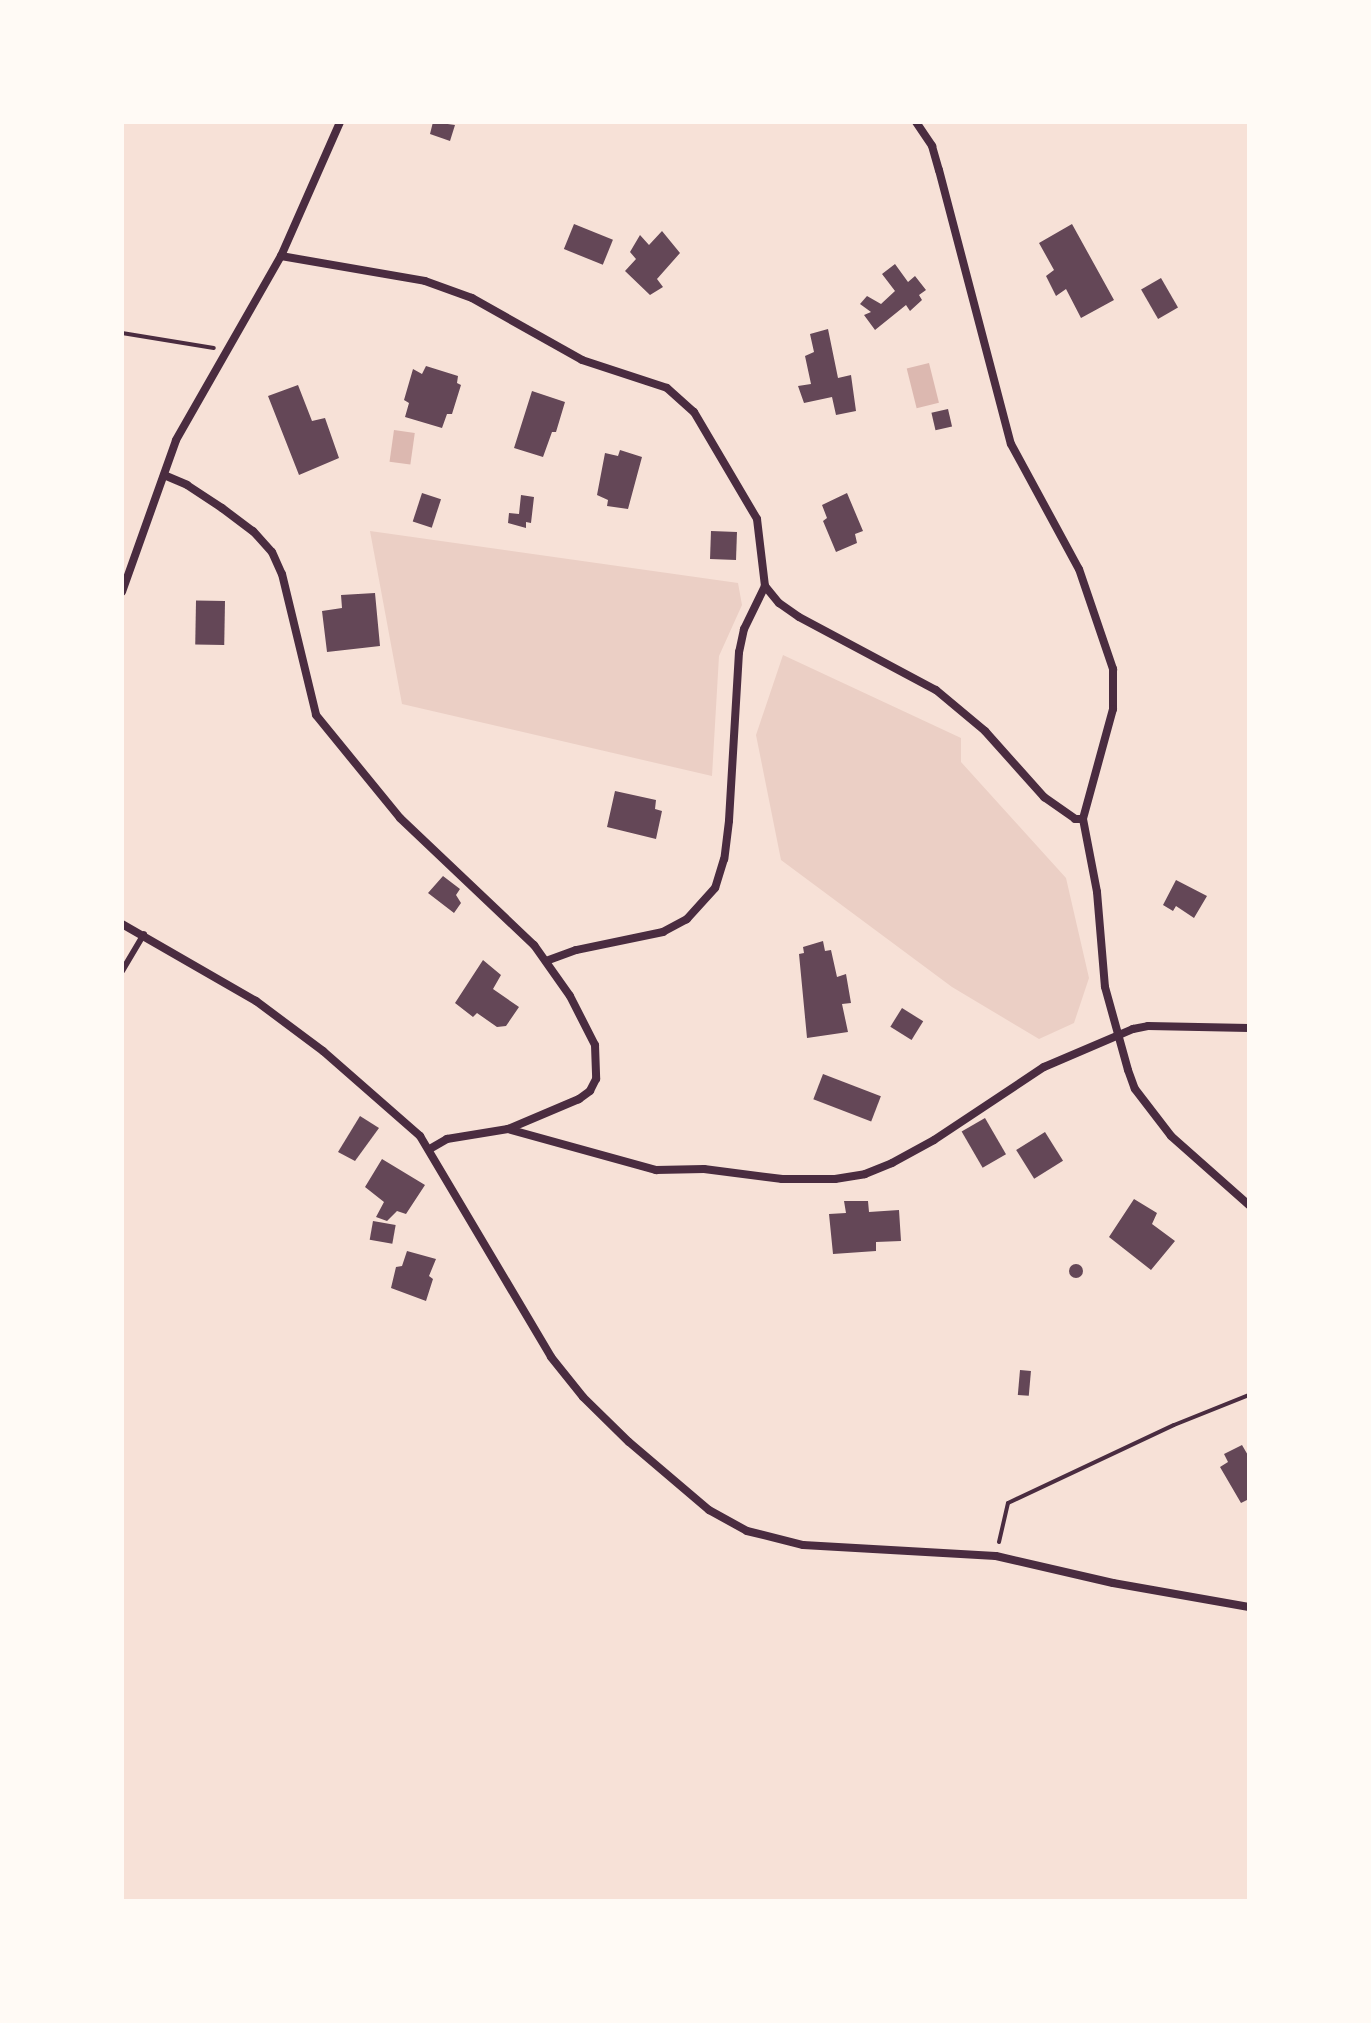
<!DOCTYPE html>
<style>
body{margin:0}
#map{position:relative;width:1371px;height:2023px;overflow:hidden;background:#f7e1d7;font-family:"Open Sans",sans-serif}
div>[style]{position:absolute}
.green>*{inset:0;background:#ebcfc5}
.water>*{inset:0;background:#dcb8b0;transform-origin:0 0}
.building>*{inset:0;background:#644757;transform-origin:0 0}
.round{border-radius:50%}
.path>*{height:4px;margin:-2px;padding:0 2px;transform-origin:2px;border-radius:2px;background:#4a2c40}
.service>*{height:6px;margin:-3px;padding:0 3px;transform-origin:3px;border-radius:3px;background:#4a2c40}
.minor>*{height:8px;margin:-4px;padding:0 4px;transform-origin:4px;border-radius:4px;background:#4a2c40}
span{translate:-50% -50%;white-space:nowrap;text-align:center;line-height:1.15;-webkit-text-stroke:6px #fffaf5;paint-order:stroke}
.frame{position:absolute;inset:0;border:124px solid #fffaf5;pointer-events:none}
</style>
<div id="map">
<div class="green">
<div style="clip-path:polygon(370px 531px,738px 583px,742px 605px,719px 656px,712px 776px,402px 704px)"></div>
<div style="clip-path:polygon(783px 655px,961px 738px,961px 762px,1066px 878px,1089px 978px,1074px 1023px,1039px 1039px,952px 987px,781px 860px,756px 735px)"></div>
</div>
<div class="water">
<div style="left:929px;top:363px;width:41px;height:23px;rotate:76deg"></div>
<div style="left:394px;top:430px;width:21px;height:32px;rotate:8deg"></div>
</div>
<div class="building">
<div style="clip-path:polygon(433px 122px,455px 125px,450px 141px,430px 134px)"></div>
<div style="left:574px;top:224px;width:42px;height:27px;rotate:22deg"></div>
<div style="clip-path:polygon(1072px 224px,1114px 300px,1081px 318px,1066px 289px,1056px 296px,1046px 276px,1054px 270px,1039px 243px)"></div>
<div style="clip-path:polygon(662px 231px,680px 253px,657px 279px,663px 287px,650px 295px,625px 271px,636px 259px,630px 252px,640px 235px,649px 245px)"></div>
<div style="clip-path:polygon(895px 264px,908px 282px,915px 276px,926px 290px,919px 295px,922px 300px,910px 311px,906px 305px,875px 330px,864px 315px,871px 312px,860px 304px,867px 296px,881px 304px,895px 291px,882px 274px)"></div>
<div style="left:1161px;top:278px;width:34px;height:23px;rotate:60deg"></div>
<div style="clip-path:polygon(828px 329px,838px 378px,851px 375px,856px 411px,836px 415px,832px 397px,804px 403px,798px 386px,811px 384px,805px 356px,814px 352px,810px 334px)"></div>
<div style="clip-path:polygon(426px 366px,458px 376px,457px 383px,461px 385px,452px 414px,447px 414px,442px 428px,405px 417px,409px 403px,404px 400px,413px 369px,422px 374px)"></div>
<div style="clip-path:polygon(298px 385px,312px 421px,325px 418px,339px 458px,299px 475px,268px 396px)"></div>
<div style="clip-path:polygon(532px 391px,565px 402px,556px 432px,552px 432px,543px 457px,514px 448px)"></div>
<div style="left:948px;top:409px;width:18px;height:17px;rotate:77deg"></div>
<div style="clip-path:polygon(620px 450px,642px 457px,628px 509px,607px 506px,608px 500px,597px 495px,605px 453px,618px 456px)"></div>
<div style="left:422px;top:493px;width:20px;height:30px;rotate:18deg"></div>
<div style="clip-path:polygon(847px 493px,863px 531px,855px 534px,857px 543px,836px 552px,823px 521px,827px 518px,822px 505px)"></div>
<div style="clip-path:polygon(521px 495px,534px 497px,531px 523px,526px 522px,526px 528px,508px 523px,509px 513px,519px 514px)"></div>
<div style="left:711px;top:531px;width:26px;height:28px;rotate:2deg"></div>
<div style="clip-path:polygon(375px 593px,380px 646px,327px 652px,322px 611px,342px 608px,341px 595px)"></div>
<div style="left:225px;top:601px;width:44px;height:29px;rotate:91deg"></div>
<div style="clip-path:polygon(615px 791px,656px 800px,655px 809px,662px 811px,656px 839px,607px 827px)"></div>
<div style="clip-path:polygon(443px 876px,460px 889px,456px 895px,461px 903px,454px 913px,428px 893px)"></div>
<div style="clip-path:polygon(1176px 880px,1207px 896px,1194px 918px,1176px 906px,1173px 911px,1163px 905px)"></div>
<div style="clip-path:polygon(823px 941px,825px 951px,831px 950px,837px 977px,846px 974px,851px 1003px,842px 1004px,848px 1032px,807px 1038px,799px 954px,804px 953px,803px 947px)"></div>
<div style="clip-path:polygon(483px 960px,501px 975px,493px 989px,519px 1007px,506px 1026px,497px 1027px,477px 1013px,473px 1017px,455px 1003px)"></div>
<div style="left:902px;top:1008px;width:25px;height:22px;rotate:32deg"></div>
<div style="left:823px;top:1074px;width:62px;height:27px;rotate:21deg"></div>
<div style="clip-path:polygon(360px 1116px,379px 1128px,355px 1161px,338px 1152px)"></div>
<div style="left:985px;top:1118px;width:42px;height:27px;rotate:60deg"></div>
<div style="left:1045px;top:1132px;width:34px;height:34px;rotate:58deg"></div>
<div style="clip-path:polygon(382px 1159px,425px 1185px,406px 1214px,397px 1211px,387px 1221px,376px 1217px,384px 1202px,365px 1187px)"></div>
<div style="clip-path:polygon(1134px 1199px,1157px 1213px,1152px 1224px,1175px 1241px,1151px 1270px,1109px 1237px)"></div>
<div style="clip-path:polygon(844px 1201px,868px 1201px,869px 1212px,899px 1210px,901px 1241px,876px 1242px,876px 1251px,833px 1254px,829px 1214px,846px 1213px)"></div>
<div style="left:373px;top:1221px;width:23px;height:19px;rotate:10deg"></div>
<div style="clip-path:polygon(407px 1251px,436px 1259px,429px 1276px,433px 1279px,426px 1301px,391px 1288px,396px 1267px,402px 1266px)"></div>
<div class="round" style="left:1069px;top:1264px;width:14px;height:14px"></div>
<div style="left:1020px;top:1370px;width:11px;height:25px;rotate:5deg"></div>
<div style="clip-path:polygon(1242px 1445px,1249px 1457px,1249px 1499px,1241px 1503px,1220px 1467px,1228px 1462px,1224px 1454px)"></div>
</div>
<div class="path">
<div style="left:122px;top:333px;width:93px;rotate:9.3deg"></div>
<div style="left:999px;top:1542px;width:40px;rotate:-77deg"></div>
<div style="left:1008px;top:1503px;width:183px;rotate:-25.2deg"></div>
<div style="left:1174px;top:1425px;width:81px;rotate:-21.8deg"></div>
</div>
<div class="service">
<div style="left:122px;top:971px;width:43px;rotate:-59.3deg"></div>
</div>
<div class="minor">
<div style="left:916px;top:122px;width:29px;rotate:56deg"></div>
<div style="left:932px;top:146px;width:25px;rotate:74deg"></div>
<div style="left:939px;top:170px;width:283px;rotate:75.3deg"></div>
<div style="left:1011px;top:444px;width:142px;rotate:61.5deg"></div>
<div style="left:1079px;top:569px;width:106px;rotate:71.2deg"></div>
<div style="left:1113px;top:669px;width:40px;rotate:90deg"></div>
<div style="left:1113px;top:709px;width:114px;rotate:105.3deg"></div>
<div style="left:1083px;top:819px;width:74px;rotate:79.1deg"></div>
<div style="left:1097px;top:892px;width:95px;rotate:85.2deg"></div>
<div style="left:1105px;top:987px;width:86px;rotate:74.5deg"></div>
<div style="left:1128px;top:1070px;width:20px;rotate:70deg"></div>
<div style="left:1135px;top:1089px;width:59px;rotate:52.5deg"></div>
<div style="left:1171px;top:1136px;width:104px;rotate:41.5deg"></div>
<div style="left:281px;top:256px;width:146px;rotate:9.8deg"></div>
<div style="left:425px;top:281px;width:50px;rotate:19.9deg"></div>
<div style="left:472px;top:298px;width:126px;rotate:29.4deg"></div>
<div style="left:582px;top:360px;width:89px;rotate:18.2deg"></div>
<div style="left:667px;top:388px;width:36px;rotate:42deg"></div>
<div style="left:694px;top:412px;width:124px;rotate:59.5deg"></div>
<div style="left:757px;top:519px;width:67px;rotate:83.2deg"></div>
<div style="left:765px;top:586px;width:48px;rotate:116deg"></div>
<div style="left:744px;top:629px;width:24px;rotate:102deg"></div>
<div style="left:739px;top:652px;width:169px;rotate:93.4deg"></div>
<div style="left:729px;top:821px;width:38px;rotate:97deg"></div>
<div style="left:724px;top:859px;width:30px;rotate:107deg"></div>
<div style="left:715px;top:888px;width:42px;rotate:132.1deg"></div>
<div style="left:687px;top:919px;width:27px;rotate:152deg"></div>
<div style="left:663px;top:932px;width:89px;rotate:168.3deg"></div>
<div style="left:576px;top:950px;width:32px;rotate:160deg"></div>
<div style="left:164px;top:475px;width:25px;rotate:23deg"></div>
<div style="left:187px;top:485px;width:42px;rotate:33.3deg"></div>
<div style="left:222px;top:508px;width:39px;rotate:37deg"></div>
<div style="left:253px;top:531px;width:28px;rotate:48deg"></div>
<div style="left:272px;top:552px;width:24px;rotate:66deg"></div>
<div style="left:282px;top:574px;width:145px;rotate:76.4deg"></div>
<div style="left:316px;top:715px;width:133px;rotate:50.8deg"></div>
<div style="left:400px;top:818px;width:185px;rotate:43.5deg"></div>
<div style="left:534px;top:945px;width:62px;rotate:54.8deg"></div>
<div style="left:570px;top:996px;width:55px;rotate:63deg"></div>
<div style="left:595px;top:1045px;width:34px;rotate:88deg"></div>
<div style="left:596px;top:1079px;width:13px;rotate:117deg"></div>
<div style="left:590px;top:1091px;width:14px;rotate:144deg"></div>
<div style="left:579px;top:1099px;width:77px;rotate:157.1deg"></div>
<div style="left:508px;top:1129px;width:62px;rotate:170.7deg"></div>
<div style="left:447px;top:1139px;width:20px;rotate:150deg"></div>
<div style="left:765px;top:586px;width:22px;rotate:51deg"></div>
<div style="left:779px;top:603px;width:24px;rotate:35deg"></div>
<div style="left:799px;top:617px;width:155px;rotate:28.1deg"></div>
<div style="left:936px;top:690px;width:64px;rotate:39.9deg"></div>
<div style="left:985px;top:731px;width:89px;rotate:48.2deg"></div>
<div style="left:1044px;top:797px;width:38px;rotate:35deg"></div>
<div style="left:1075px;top:819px;width:8px"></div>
<div style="left:122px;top:592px;width:161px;rotate:-70.4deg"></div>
<div style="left:176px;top:440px;width:212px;rotate:-60.3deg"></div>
<div style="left:281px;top:256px;width:146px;rotate:-66.2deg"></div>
<div style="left:122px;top:924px;width:155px;rotate:29.9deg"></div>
<div style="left:256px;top:1001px;width:84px;rotate:36.7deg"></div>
<div style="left:323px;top:1051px;width:129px;rotate:41.2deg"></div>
<div style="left:420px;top:1136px;width:257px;rotate:59.3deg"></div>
<div style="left:551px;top:1357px;width:51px;rotate:51.3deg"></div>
<div style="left:583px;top:1397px;width:64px;rotate:44.4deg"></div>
<div style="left:629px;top:1442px;width:105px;rotate:40.4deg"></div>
<div style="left:709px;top:1510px;width:43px;rotate:28.9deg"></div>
<div style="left:747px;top:1531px;width:58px;rotate:14deg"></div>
<div style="left:803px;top:1545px;width:193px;rotate:3.3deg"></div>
<div style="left:996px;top:1556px;width:120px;rotate:13deg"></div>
<div style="left:1113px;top:1583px;width:138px;rotate:10deg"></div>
<div style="left:508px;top:1129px;width:154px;rotate:15.5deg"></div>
<div style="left:656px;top:1170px;width:48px;rotate:-1.2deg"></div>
<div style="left:704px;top:1169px;width:79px;rotate:7.3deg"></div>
<div style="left:782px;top:1179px;width:53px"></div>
<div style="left:835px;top:1179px;width:30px;rotate:-9deg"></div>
<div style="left:865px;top:1174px;width:29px;rotate:-22deg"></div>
<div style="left:892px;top:1163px;width:48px;rotate:-28.7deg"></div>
<div style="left:934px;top:1140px;width:132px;rotate:-33.6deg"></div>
<div style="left:1044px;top:1067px;width:97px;rotate:-23.1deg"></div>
<div style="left:1133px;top:1029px;width:15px;rotate:-11deg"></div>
<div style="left:1148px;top:1026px;width:101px;rotate:1.1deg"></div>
</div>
<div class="frame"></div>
</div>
